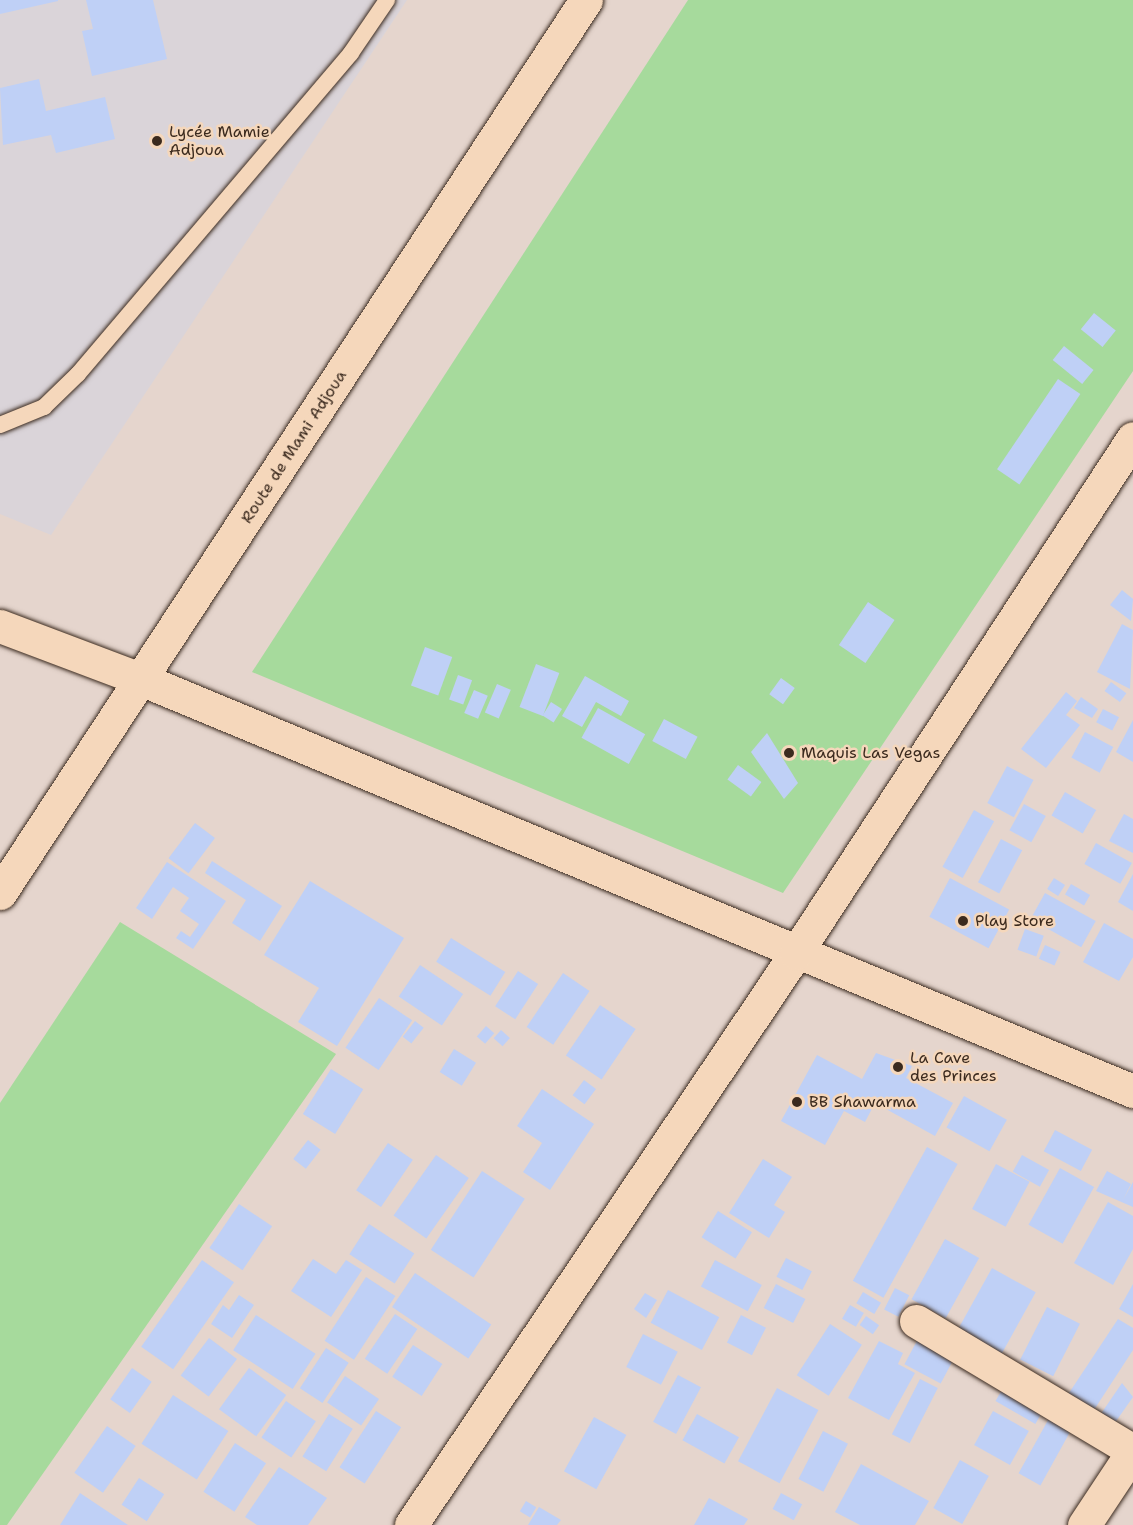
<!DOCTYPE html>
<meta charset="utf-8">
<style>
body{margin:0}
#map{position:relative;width:1133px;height:1525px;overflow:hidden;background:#e5d5cd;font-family:"Shantell Sans",sans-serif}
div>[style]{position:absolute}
.built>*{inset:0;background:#dad4d9}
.green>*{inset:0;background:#a6da9c}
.building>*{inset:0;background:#bfd0f6;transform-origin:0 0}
.roads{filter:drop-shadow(0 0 2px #3b2a1e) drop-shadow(0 0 2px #3b2a1e)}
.lane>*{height:16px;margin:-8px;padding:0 8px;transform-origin:8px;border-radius:8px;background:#f5d7bb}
.street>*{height:33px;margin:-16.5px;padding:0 16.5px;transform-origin:16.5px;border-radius:16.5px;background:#f5d7bb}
.secondary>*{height:33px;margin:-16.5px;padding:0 16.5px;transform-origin:16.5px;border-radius:16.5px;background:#f5d7bb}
.dots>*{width:16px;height:16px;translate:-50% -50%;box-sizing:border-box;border:3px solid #f5d7bb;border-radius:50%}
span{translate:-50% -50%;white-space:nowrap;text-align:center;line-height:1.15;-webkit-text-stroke:5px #f5d7bb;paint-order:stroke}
.poi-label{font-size:16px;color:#3b2a1e}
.left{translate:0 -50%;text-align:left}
.street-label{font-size:16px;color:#3b2a1e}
</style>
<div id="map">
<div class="built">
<div style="clip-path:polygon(0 0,407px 0,51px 535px,0 514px)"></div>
</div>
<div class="green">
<div style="clip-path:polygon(688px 0,1133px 0,1133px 371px,783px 893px,252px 672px)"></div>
<div style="clip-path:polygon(120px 922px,336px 1054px,7px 1525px,0 1525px,0 1103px)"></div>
</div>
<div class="building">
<div style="clip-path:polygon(0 0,58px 0,58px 1px,0 14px)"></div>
<div style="clip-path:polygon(86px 0,153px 0,167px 59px,92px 76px,82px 31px,93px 29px)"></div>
<div style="clip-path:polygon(39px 79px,46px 111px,105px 97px,115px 139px,56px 153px,51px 135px,3px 145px,0 88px)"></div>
<div style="left:1094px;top:313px;width:28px;height:21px;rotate:39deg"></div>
<div style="left:1064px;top:346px;width:38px;height:18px;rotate:39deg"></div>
<div style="left:1058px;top:379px;width:27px;height:109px;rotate:34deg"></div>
<div style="clip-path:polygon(1122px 590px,1133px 599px,1131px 621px,1110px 605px)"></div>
<div style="left:868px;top:602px;width:32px;height:52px;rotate:34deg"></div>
<div style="clip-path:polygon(1122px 624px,1133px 630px,1130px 689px,1097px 672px)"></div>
<div style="left:425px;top:647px;width:29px;height:41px;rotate:20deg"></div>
<div style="left:536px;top:664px;width:25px;height:46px;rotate:21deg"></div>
<div style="left:458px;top:675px;width:15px;height:26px;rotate:20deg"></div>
<div style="clip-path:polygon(585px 676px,629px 701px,621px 716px,596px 702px,582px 727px,562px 716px)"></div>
<div style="left:781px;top:678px;width:17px;height:20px;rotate:36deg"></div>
<div style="left:1111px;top:682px;width:19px;height:11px;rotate:36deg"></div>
<div style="left:497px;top:684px;width:15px;height:31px;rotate:23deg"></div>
<div style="left:474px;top:690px;width:15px;height:25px;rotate:23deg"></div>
<div style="clip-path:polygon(1066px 692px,1077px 701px,1066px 715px,1080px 725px,1046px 768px,1021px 749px)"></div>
<div style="clip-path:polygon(1081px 697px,1098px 709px,1092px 718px,1074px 708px)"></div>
<div style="left:551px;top:702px;width:13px;height:16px;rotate:32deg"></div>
<div style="left:598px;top:708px;width:54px;height:34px;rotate:29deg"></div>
<div style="left:1103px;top:709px;width:18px;height:15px;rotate:27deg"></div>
<div style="left:664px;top:719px;width:38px;height:25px;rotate:28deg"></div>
<div style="clip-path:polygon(1133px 720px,1133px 762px,1116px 752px)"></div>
<div style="left:1085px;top:732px;width:32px;height:29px;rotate:28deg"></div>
<div style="clip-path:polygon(767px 733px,798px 783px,784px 799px,751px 752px)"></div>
<div style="left:738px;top:765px;width:29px;height:18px;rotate:36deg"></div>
<div style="left:1007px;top:766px;width:30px;height:42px;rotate:28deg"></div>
<div style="left:1065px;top:792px;width:36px;height:27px;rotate:30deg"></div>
<div style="left:1024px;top:804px;width:25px;height:30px;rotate:29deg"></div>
<div style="left:974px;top:810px;width:23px;height:65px;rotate:29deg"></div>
<div style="clip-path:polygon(1124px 814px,1133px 819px,1133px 853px,1109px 841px)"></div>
<div style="left:195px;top:823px;width:25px;height:44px;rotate:37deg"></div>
<div style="left:1001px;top:839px;width:24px;height:49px;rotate:28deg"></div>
<div style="left:1096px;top:843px;width:41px;height:24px;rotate:29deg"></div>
<div style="clip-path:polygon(212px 861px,282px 906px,260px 941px,232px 923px,246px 900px,205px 873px)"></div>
<div style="clip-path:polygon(167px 862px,226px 901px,193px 949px,176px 938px,181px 931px,190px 937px,199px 924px,180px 911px,189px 898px,173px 887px,152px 919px,136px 908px)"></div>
<div style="clip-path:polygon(1133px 874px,1133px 911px,1118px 902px)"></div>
<div style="left:950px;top:878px;width:67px;height:44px;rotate:28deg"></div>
<div style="left:1054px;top:878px;width:13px;height:13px;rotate:32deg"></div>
<div style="clip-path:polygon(310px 881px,404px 938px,337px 1046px,298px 1022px,319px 988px,264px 955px)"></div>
<div style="left:1071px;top:884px;width:22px;height:12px;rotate:30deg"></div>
<div style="left:1045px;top:893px;width:58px;height:30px;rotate:29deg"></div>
<div style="clip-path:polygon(1104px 923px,1133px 939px,1133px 957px,1119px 981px,1083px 962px)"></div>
<div style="left:1025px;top:929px;width:20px;height:22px;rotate:20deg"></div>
<div style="left:451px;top:938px;width:64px;height:28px;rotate:32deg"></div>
<div style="left:1045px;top:945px;width:17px;height:15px;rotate:24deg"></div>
<div style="left:420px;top:965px;width:52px;height:38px;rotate:34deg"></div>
<div style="left:518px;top:971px;width:24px;height:42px;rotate:33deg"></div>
<div style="left:563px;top:973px;width:32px;height:65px;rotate:34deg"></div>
<div style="left:379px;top:998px;width:40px;height:60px;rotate:34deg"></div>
<div style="left:600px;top:1005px;width:43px;height:61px;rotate:34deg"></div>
<div style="left:415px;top:1021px;width:11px;height:20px;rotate:38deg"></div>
<div style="left:486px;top:1026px;width:11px;height:14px;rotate:41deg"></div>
<div style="left:501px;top:1030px;width:12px;height:11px;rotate:42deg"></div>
<div style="left:454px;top:1049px;width:26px;height:27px;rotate:32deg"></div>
<div style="clip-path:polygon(876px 1053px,912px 1066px,906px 1078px,953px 1103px,935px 1136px,875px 1103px,865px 1122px,844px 1111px,825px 1145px,781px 1121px,817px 1055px,862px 1079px)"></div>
<div style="left:331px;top:1069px;width:38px;height:53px;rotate:32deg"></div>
<div style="left:584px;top:1080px;width:15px;height:19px;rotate:37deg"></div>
<div style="clip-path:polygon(542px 1089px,594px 1124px,550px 1190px,523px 1172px,542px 1143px,517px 1126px)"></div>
<div style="left:964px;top:1096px;width:49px;height:36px;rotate:29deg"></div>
<div style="left:1055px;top:1130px;width:42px;height:24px;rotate:28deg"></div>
<div style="left:308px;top:1140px;width:16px;height:24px;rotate:38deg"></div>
<div style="left:388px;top:1143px;width:30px;height:57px;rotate:34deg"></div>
<div style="left:927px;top:1147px;width:35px;height:153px;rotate:29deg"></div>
<div style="left:436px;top:1155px;width:40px;height:74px;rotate:35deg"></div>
<div style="left:1022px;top:1155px;width:31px;height:19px;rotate:29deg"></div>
<div style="clip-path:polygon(763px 1159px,792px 1177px,774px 1205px,785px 1212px,769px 1238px,729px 1213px)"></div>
<div style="left:996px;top:1164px;width:38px;height:51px;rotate:28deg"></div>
<div style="left:1060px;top:1168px;width:39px;height:65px;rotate:29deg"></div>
<div style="left:482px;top:1171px;width:51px;height:94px;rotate:33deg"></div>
<div style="clip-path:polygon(1107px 1171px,1131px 1184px,1123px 1200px,1133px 1182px,1133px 1207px,1096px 1191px)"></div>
<div style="clip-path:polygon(1108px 1202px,1133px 1216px,1133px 1249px,1113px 1285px,1074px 1263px)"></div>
<div style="left:239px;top:1204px;width:40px;height:53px;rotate:34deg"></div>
<div style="left:718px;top:1211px;width:40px;height:31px;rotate:32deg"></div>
<div style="left:369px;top:1224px;width:54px;height:36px;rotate:33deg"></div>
<div style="left:945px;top:1239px;width:39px;height:69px;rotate:29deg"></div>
<div style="left:786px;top:1258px;width:29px;height:21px;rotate:27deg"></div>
<div style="clip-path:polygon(313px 1259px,336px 1274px,346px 1260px,362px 1270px,331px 1317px,291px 1291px)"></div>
<div style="left:202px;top:1260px;width:39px;height:106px;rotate:35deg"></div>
<div style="left:715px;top:1260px;width:53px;height:30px;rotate:28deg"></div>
<div style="left:992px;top:1268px;width:50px;height:72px;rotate:29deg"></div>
<div style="left:415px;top:1273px;width:92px;height:41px;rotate:34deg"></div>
<div style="left:366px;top:1277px;width:35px;height:76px;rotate:33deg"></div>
<div style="left:776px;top:1284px;width:33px;height:27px;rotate:27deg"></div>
<div style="clip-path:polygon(1133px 1284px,1133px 1317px,1119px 1309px)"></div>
<div style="left:895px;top:1288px;width:16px;height:24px;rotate:27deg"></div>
<div style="left:668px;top:1290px;width:58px;height:37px;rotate:28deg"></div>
<div style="left:863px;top:1292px;width:21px;height:13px;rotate:31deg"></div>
<div style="clip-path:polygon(645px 1293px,657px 1300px,646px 1318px,634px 1309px)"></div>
<div style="clip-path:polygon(239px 1295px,254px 1305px,232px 1338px,211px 1324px,223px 1305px,229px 1310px)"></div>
<div style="left:850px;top:1305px;width:16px;height:16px;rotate:30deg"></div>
<div style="left:1047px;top:1307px;width:37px;height:59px;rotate:27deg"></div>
<div style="left:395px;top:1314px;width:27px;height:54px;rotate:34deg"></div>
<div style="left:256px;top:1315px;width:71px;height:42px;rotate:33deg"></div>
<div style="left:741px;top:1315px;width:28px;height:31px;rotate:27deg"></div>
<div style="left:866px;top:1316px;width:16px;height:11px;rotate:35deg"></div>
<div style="clip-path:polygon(1118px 1319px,1133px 1328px,1133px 1350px,1092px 1413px,1067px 1396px)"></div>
<div style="left:830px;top:1324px;width:38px;height:61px;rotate:33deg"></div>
<div style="left:643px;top:1334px;width:39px;height:37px;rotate:27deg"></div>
<div style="left:919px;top:1337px;width:41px;height:31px;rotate:28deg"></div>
<div style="left:209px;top:1338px;width:35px;height:47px;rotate:37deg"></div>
<div style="clip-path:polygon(879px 1341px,903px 1353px,898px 1364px,915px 1373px,889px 1420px,848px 1398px)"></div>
<div style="left:413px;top:1345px;width:35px;height:38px;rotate:33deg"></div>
<div style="left:326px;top:1348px;width:27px;height:48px;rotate:33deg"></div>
<div style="left:132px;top:1368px;width:24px;height:38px;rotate:35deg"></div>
<div style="left:249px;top:1368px;width:46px;height:51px;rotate:36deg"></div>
<div style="left:678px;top:1375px;width:26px;height:53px;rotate:28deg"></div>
<div style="left:345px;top:1376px;width:41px;height:32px;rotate:34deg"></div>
<div style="left:920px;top:1379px;width:20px;height:62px;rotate:27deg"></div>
<div style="clip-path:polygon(1122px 1383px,1133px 1397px,1112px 1427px,1098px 1418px)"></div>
<div style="left:777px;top:1388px;width:47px;height:83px;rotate:28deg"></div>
<div style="left:1003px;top:1388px;width:46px;height:15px;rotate:30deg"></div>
<div style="left:173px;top:1395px;width:66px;height:58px;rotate:33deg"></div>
<div style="left:286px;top:1401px;width:36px;height:44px;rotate:34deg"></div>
<div style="left:376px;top:1411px;width:30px;height:67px;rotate:33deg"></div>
<div style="left:993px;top:1411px;width:41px;height:39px;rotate:29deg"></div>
<div style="left:1052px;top:1413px;width:25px;height:69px;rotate:29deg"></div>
<div style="left:329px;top:1414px;width:28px;height:50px;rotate:32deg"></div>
<div style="left:697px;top:1414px;width:48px;height:30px;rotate:29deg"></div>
<div style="left:594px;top:1417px;width:37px;height:62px;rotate:29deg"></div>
<div style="left:107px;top:1426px;width:35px;height:57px;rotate:35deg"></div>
<div style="left:823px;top:1431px;width:28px;height:54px;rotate:27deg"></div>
<div style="left:235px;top:1443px;width:37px;height:58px;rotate:33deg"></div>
<div style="left:960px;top:1460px;width:33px;height:55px;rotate:29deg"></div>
<div style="clip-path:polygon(861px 1464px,929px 1501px,915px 1525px,860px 1525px,835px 1512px)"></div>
<div style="clip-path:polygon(279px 1467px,327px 1498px,308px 1525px,257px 1525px,245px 1517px)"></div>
<div style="left:139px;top:1478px;width:30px;height:32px;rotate:33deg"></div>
<div style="clip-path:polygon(80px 1493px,128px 1525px,60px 1525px)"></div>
<div style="left:781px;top:1493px;width:24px;height:18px;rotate:28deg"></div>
<div style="clip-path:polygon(709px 1498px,748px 1519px,744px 1525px,694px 1525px)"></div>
<div style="left:526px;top:1501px;width:12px;height:12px;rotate:31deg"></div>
<div style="clip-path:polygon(539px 1507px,561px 1520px,557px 1525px,528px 1525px)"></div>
</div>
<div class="roads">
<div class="lane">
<div style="left:0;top:425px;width:48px;rotate:-22.2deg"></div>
<div style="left:44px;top:407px;width:47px;rotate:-44.1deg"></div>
<div style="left:78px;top:374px;width:421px;rotate:-49.6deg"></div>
<div style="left:351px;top:53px;width:64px;rotate:-55.8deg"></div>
</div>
<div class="street">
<div style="left:0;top:626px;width:153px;rotate:20.7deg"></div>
<div style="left:143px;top:680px;width:1072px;rotate:22.55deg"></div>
<div style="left:916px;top:1321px;width:253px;rotate:30.9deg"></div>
<div style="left:411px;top:1525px;width:689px;rotate:-56.06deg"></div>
<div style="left:796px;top:953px;width:615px;rotate:-56.8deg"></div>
<div style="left:1084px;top:1525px;width:89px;rotate:-56.5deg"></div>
</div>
<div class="secondary">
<div style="left:0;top:893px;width:1068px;rotate:-56.73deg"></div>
</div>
</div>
<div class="dots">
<div style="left:157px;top:141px;background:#3b2a1e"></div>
<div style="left:789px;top:753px;background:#3b2a1e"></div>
<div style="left:963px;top:921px;background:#3b2a1e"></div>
<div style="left:898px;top:1067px;background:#3b2a1e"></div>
<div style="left:797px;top:1102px;background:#3b2a1e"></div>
</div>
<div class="poi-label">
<span class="left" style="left:169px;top:141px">Lycée Mamie<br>Adjoua</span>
<span class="left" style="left:801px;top:753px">Maquis Las Vegas</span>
<span class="left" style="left:975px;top:921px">Play Store</span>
<span class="left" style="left:910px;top:1067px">La Cave<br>des Princes</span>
<span class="left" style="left:809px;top:1102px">BB Shawarma</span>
</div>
<div class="street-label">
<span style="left:294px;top:447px;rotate:-57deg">Route de Mami Adjoua</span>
</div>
</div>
